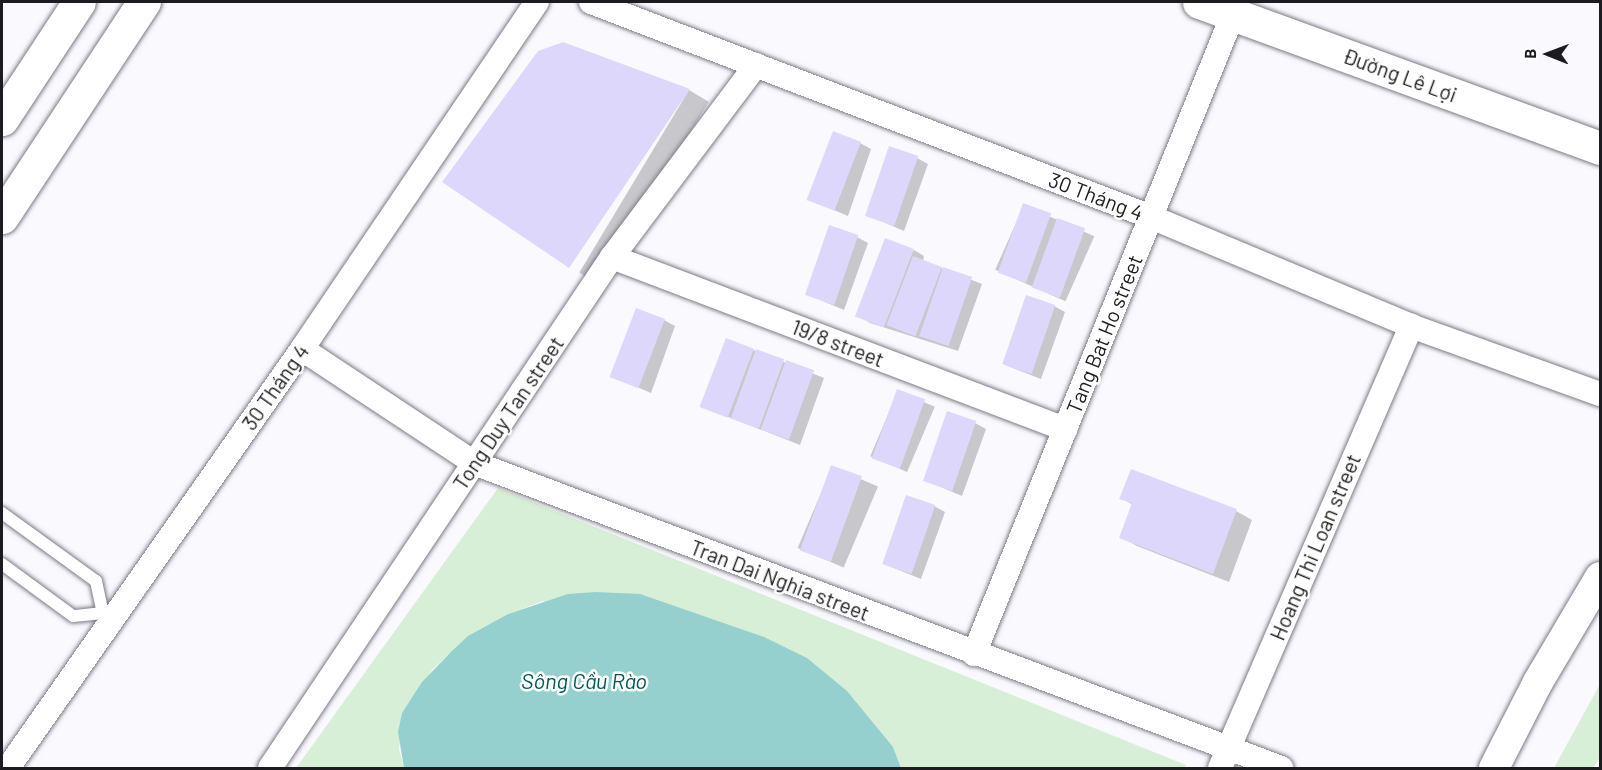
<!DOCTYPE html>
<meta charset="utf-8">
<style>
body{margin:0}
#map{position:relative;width:1602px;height:770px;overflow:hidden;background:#faf9fe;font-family:Barlow,sans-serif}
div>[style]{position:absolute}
.green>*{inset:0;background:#d7efd7}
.water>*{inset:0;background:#95d0cf}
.shadow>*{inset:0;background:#0003;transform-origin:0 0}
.building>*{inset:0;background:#ddd8fb;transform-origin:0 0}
.roads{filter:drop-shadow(0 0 2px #7e7a86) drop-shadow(0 0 2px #7e7a86)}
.service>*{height:12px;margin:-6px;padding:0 6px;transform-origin:6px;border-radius:6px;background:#fff}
.minor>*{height:24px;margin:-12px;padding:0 12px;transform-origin:12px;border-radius:12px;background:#fff}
.tertiary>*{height:30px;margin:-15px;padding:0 15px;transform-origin:15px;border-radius:15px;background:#fff}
.secondary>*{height:33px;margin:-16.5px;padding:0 16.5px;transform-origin:16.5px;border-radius:16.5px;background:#fff}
span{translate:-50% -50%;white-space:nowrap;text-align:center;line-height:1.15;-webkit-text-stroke:5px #fff;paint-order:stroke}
.street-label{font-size:21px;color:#1c1b1f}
.water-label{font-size:22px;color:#005959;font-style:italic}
.frame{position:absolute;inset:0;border:3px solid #1c1b1f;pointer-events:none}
.north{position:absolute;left:1518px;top:24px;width:60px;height:60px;-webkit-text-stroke:4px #fff;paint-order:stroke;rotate:271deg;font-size:16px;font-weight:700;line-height:24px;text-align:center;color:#1c1b1f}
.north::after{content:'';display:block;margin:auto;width:21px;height:27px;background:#1c1b1f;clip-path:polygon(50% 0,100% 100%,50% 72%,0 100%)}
</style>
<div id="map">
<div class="green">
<div style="clip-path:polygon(498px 488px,1186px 765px,1184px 768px,901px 768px,893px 747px,543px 601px,508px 614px,469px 636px,433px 669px,402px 713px,399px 749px,404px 768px,296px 768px)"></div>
<div style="clip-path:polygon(1600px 684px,1600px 757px,1593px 768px,1554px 768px)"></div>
</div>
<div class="water">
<div style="clip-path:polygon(596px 592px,640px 594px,764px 637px,807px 658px,847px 691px,893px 747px,901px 768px,404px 768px,398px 732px,402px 713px,422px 682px,452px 651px,468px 636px,508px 614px,568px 594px)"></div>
</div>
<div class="shadow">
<div style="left:689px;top:90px;width:23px;height:213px;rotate:31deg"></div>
<div style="clip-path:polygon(860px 143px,871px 149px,848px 216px,810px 200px)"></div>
<div style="clip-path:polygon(917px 158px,928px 164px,904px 231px,867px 215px)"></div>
<div style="left:1024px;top:205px;width:77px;height:71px;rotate:24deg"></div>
<div style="clip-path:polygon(857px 237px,868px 243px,844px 310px,806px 294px)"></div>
<div style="clip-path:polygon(914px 250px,924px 256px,923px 261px,982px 284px,958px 351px,870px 323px,859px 316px)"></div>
<div style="clip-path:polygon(1054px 306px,1065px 312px,1041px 379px,1003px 364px)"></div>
<div style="clip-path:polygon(664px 320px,675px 326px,651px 393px,614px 377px)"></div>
<div style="clip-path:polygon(753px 350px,824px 378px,800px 445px,703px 407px)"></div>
<div style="left:898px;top:391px;width:40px;height:71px;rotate:23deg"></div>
<div style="clip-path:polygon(975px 423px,986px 429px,962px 496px,924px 480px)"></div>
<div style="left:832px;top:467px;width:50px;height:88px;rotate:23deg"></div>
<div style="clip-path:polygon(1132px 471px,1236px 511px,1252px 520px,1229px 582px,1137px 546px,1121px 537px,1133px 505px,1121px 498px)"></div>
<div style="clip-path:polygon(934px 506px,945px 512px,921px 579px,884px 564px)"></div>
</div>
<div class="building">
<div style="clip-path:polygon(563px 42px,690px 89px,569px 268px,442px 182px,538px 51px)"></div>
<div style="left:833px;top:131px;width:30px;height:74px;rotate:21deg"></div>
<div style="left:889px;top:146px;width:31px;height:74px;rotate:19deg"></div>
<div style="left:1023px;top:203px;width:30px;height:74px;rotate:20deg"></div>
<div style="left:1057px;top:218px;width:30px;height:74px;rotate:20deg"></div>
<div style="left:829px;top:225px;width:31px;height:74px;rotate:19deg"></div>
<div style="left:885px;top:238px;width:31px;height:84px;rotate:21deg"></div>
<div style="left:913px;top:256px;width:31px;height:74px;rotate:21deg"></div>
<div style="left:943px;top:267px;width:31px;height:73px;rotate:19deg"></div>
<div style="left:1026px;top:295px;width:31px;height:73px;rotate:19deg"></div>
<div style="left:636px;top:308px;width:31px;height:74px;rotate:21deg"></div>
<div style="left:726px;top:338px;width:30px;height:74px;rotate:21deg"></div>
<div style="left:756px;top:349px;width:30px;height:74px;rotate:20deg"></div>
<div style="left:786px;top:360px;width:30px;height:74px;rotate:20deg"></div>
<div style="left:897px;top:389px;width:30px;height:74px;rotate:20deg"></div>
<div style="left:947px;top:411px;width:31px;height:74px;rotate:19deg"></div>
<div style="left:831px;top:465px;width:33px;height:91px;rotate:20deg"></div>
<div style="clip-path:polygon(1131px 469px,1237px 509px,1213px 574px,1119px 538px,1132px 503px,1119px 499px)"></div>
<div style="left:906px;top:495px;width:31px;height:73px;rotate:19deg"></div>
</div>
<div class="roads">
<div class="service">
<div style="left:2px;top:513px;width:116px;rotate:35.9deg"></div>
<div style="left:96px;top:581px;width:33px;rotate:78deg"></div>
<div style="left:103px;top:613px;width:30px;rotate:174deg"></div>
<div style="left:73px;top:616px;width:88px;rotate:-143.8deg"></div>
</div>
<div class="minor">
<div style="left:591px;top:2px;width:600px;rotate:21deg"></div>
<div style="left:1151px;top:217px;width:282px;rotate:22.7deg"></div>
<div style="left:1411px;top:326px;width:201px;rotate:19.8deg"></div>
<div style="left:612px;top:257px;width:485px;rotate:20.8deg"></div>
<div style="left:302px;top:349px;width:206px;rotate:33.5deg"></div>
<div style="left:474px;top:463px;width:863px;rotate:20.7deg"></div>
<div style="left:974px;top:654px;width:703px;rotate:-67.96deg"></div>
<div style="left:8px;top:768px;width:512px;rotate:-54.94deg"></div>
<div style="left:302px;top:349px;width:419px;rotate:-55.9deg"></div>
<div style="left:270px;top:768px;width:615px;rotate:-56.21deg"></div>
<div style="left:612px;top:257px;width:240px;rotate:-53.1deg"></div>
<div style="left:1220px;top:768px;width:482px;rotate:-66.6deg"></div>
</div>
<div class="tertiary">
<div style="left:1494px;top:768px;width:97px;rotate:-62.9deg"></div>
<div style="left:1538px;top:682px;width:122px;rotate:-59.4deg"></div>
</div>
<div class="secondary">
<div style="left:1199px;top:2px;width:427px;rotate:20deg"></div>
<div style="left:2px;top:119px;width:140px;rotate:-56.7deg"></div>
<div style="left:2px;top:217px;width:258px;rotate:-56.6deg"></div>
</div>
</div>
<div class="street-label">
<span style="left:1400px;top:75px;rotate:20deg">Đường Lê Lợi</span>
<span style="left:1096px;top:196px;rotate:21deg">30 Tháng 4</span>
<span style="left:1104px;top:334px;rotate:-68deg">Tang Bat Ho street</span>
<span style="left:838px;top:343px;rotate:21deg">19/8 street</span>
<span style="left:275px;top:387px;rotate:-55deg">30 Tháng 4</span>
<span style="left:508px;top:413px;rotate:-56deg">Tong Duy Tan street</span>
<span style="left:1315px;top:547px;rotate:-67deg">Hoang Thi Loan street</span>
<span style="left:780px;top:580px;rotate:21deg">Tran Dai Nghia street</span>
</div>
<div class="water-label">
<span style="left:584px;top:681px">Sông Cầu Rào</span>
</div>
<div class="frame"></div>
<div class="north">B</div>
</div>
